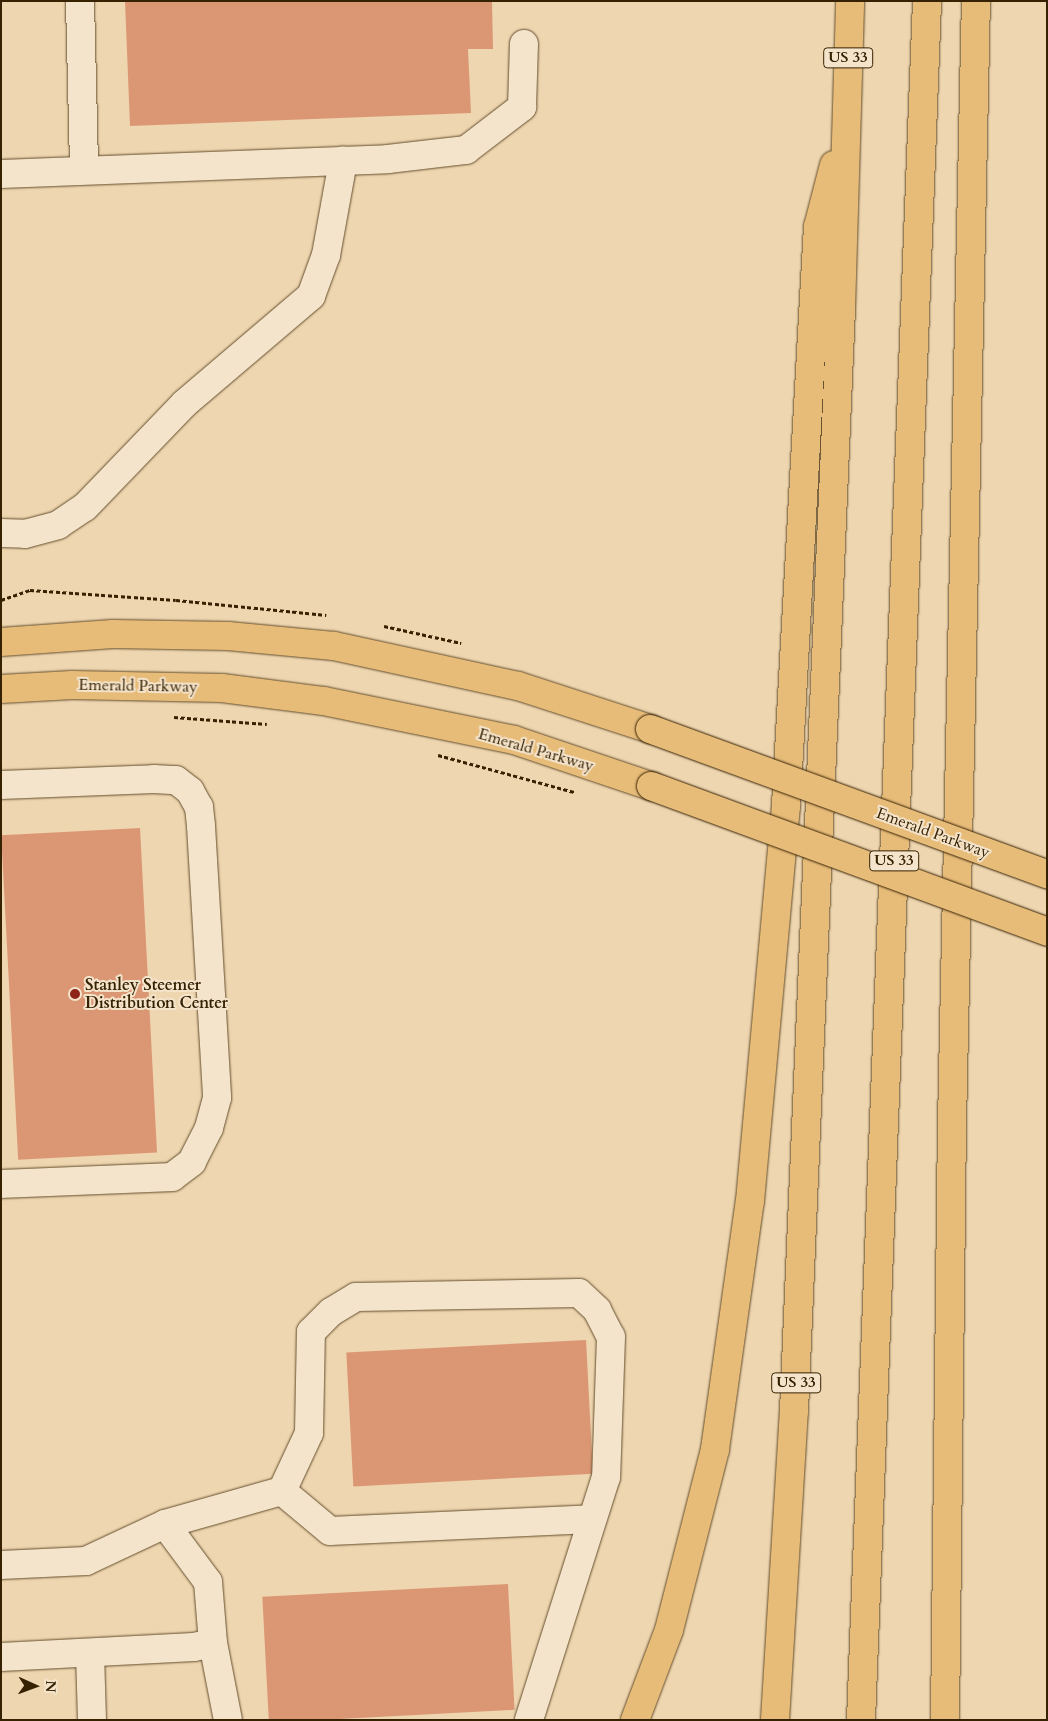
<!DOCTYPE html>
<style>
body{margin:0}
#map{position:relative;width:1048px;height:1721px;overflow:hidden;background:#eed6b0;font-family:Cardo,serif}
div>[style]{position:absolute}
.building>*{inset:0;background:#db9774;transform-origin:0 0}
.path>*{height:3px;margin-top:-1.5px;transform-origin:0;background:repeating-linear-gradient(90deg,#362100 0 4px,transparent 0 6.5px)}
.roads{filter:drop-shadow(0 0 1px #644e2c) drop-shadow(0 0 1px #644e2c)}
.minor>*{height:28px;margin:-14px;padding:0 14px;transform-origin:14px;border-radius:14px;background:#f4e4cc}
.major>*{height:28px;margin:-14px;padding:0 14px;transform-origin:14px;border-radius:14px;background:#e7bb78}
.highway>*{height:28px;margin:-14px;padding:0 14px;transform-origin:14px;border-radius:14px;background:#e7bb78}
.bridges{filter:drop-shadow(0 0 1px #362100) drop-shadow(0 0 1px #362100)}
.major-bridge>*{height:28px;margin:-14px;padding:0 14px;transform-origin:14px;border-radius:14px;background:#e7bb78}
.dots>*{width:14px;height:14px;translate:-50% -50%;box-sizing:border-box;border:2px solid #f4e4cc;border-radius:50%}
span{translate:-50% -50%;white-space:nowrap;text-align:center;line-height:1.15;-webkit-text-stroke:4px #f4e4cc;paint-order:stroke}
.shield-label span{padding:1px 4px;background:#f4e4cc;border:1px solid;border-radius:4px;-webkit-text-stroke-width:0}
.shield-label{font-size:15px;color:#362100;font-weight:700}
.street-label{font-size:16px;color:#362100}
.poi-label{font-size:16px;color:#362100;font-weight:700}
.left{translate:0 -50%;text-align:left}
.frame{position:absolute;inset:0;border:2px solid #362100;pointer-events:none}
.north{position:absolute;left:10px;top:1661px;width:50px;height:50px;-webkit-text-stroke:4px #f4e4cc;paint-order:stroke;rotate:92deg;font-size:14px;font-weight:700;line-height:20px;text-align:center;color:#362100}
.north::after{content:'';display:block;margin:auto;width:18px;height:22px;background:#362100;clip-path:polygon(50% 0,100% 100%,50% 72%,0 100%)}
</style>
<div id="map">
<div class="building">
<div style="clip-path:polygon(125px 1px,492px 1px,493px 49px,468px 49px,471px 113px,130px 126px)"></div>
<div style="left:140px;top:828px;width:325px;height:139px;rotate:87deg"></div>
<div style="left:586px;top:1340px;width:134px;height:240px;rotate:87deg"></div>
<div style="left:508px;top:1584px;width:126px;height:246px;rotate:87deg"></div>
</div>
<div class="path">
<div style="left:1px;top:600px;width:31px;rotate:-19deg"></div>
<div style="left:30px;top:590px;width:146px;rotate:3.9deg"></div>
<div style="left:176px;top:600px;width:151px;rotate:5.7deg"></div>
<div style="left:384px;top:626px;width:79px;rotate:12.4deg"></div>
<div style="left:174px;top:717px;width:93px;rotate:4.3deg"></div>
<div style="left:438px;top:755px;width:141px;rotate:15.2deg"></div>
</div>
<div class="roads">
<div class="minor">
<div style="left:80px;top:1px;width:169px;rotate:88.6deg"></div>
<div style="left:1px;top:174px;width:387px;rotate:-2.2deg"></div>
<div style="left:388px;top:159px;width:79px;rotate:-6.6deg"></div>
<div style="left:466px;top:150px;width:71px;rotate:-37.5deg"></div>
<div style="left:522px;top:107px;width:63px;rotate:-88.2deg"></div>
<div style="left:1px;top:533px;width:24px;rotate:2deg"></div>
<div style="left:25px;top:534px;width:34px;rotate:-15deg"></div>
<div style="left:58px;top:525px;width:32px;rotate:-34deg"></div>
<div style="left:85px;top:507px;width:143px;rotate:-46.1deg"></div>
<div style="left:184px;top:404px;width:167px;rotate:-40.4deg"></div>
<div style="left:311px;top:296px;width:44px;rotate:-69.9deg"></div>
<div style="left:326px;top:255px;width:96px;rotate:-79.7deg"></div>
<div style="left:1px;top:785px;width:153px;rotate:-2.2deg"></div>
<div style="left:154px;top:779px;width:22px;rotate:3deg"></div>
<div style="left:176px;top:780px;width:18px;rotate:38deg"></div>
<div style="left:190px;top:791px;width:18px;rotate:61deg"></div>
<div style="left:199px;top:807px;width:19px;rotate:84deg"></div>
<div style="left:201px;top:826px;width:272px;rotate:86.6deg"></div>
<div style="left:217px;top:1098px;width:31px;rotate:105deg"></div>
<div style="left:209px;top:1128px;width:38px;rotate:117deg"></div>
<div style="left:192px;top:1162px;width:25px;rotate:143deg"></div>
<div style="left:172px;top:1177px;width:171px;rotate:177.7deg"></div>
<div style="left:282px;top:1491px;width:62px;rotate:39.8deg"></div>
<div style="left:330px;top:1531px;width:262px;rotate:-2.6deg"></div>
<div style="left:165px;top:1524px;width:72px;rotate:53.4deg"></div>
<div style="left:208px;top:1582px;width:61px;rotate:85.3deg"></div>
<div style="left:213px;top:1643px;width:78px;rotate:79deg"></div>
<div style="left:1px;top:1565px;width:85px;rotate:-2.7deg"></div>
<div style="left:86px;top:1561px;width:87px;rotate:-25.1deg"></div>
<div style="left:165px;top:1524px;width:122px;rotate:-15.8deg"></div>
<div style="left:282px;top:1491px;width:64px;rotate:-65deg"></div>
<div style="left:309px;top:1433px;width:101px;rotate:-88.9deg"></div>
<div style="left:311px;top:1332px;width:28px;rotate:-45deg"></div>
<div style="left:331px;top:1312px;width:29px;rotate:-31deg"></div>
<div style="left:356px;top:1297px;width:223px;rotate:-1deg"></div>
<div style="left:579px;top:1293px;width:25px;rotate:43deg"></div>
<div style="left:597px;top:1310px;width:30px;rotate:63deg"></div>
<div style="left:611px;top:1337px;width:140px;rotate:92deg"></div>
<div style="left:606px;top:1477px;width:255px;rotate:107.6deg"></div>
<div style="left:90px;top:1653px;width:67px;rotate:88.3deg"></div>
<div style="left:1px;top:1657px;width:193px;rotate:-3deg"></div>
<div style="left:194px;top:1647px;width:19px;rotate:-12deg"></div>
</div>
<div class="major">
<div style="left:1px;top:642px;width:112px;rotate:-4.1deg"></div>
<div style="left:113px;top:634px;width:115px;rotate:1deg"></div>
<div style="left:228px;top:636px;width:106px;rotate:5.4deg"></div>
<div style="left:334px;top:646px;width:188px;rotate:12.3deg"></div>
<div style="left:518px;top:686px;width:139px;rotate:18deg"></div>
<div style="left:1px;top:689px;width:71px;rotate:-3.2deg"></div>
<div style="left:72px;top:685px;width:150px;rotate:1.1deg"></div>
<div style="left:222px;top:688px;width:103px;rotate:7.3deg"></div>
<div style="left:324px;top:701px;width:194px;rotate:11.6deg"></div>
<div style="left:514px;top:740px;width:145px;rotate:18.6deg"></div>
</div>
<div class="highway">
<div style="left:635px;top:1720px;width:96px;rotate:-69.3deg"></div>
<div style="left:669px;top:1630px;width:187px;rotate:-75.7deg"></div>
<div style="left:715px;top:1449px;width:250px;rotate:-82deg"></div>
<div style="left:750px;top:1201px;width:397px;rotate:-84.8deg"></div>
<div style="left:786px;top:806px;width:580px;rotate:-86.84deg"></div>
<div style="left:818px;top:227px;width:64px;rotate:-75.5deg"></div>
<div style="left:775px;top:1720px;width:310px;rotate:-86.5deg"></div>
<div style="left:794px;top:1411px;width:1103px;rotate:-87.56deg"></div>
<div style="left:841px;top:309px;width:308px;rotate:-88.3deg"></div>
<div style="left:861px;top:1720px;width:1720px;rotate:-87.8deg"></div>
<div style="left:945px;top:1720px;width:596px;rotate:-89.33deg"></div>
<div style="left:952px;top:1124px;width:1123px;rotate:-88.78deg"></div>
</div>
</div>
<div class="bridges">
<div class="major-bridge">
<div style="left:650px;top:729px;width:423px;rotate:20.1deg"></div>
<div style="left:651px;top:786px;width:422px;rotate:20.2deg"></div>
</div>
</div>
<div class="dots">
<div style="left:75px;top:994px;background:#8f2418"></div>
</div>
<div class="shield-label">
<span style="left:848px;top:58px">US 33</span>
<span style="left:894px;top:861px">US 33</span>
<span style="left:796px;top:1383px">US 33</span>
</div>
<div class="street-label">
<span style="left:138px;top:686px;rotate:1deg">Emerald Parkway</span>
<span style="left:536px;top:750px;rotate:16deg">Emerald Parkway</span>
<span style="left:933px;top:833px;rotate:20deg">Emerald Parkway</span>
</div>
<div class="poi-label">
<span class="left" style="left:85px;top:994px">Stanley Steemer<br>Distribution Center</span>
</div>
<div class="frame"></div>
<div class="north">N</div>
</div>
